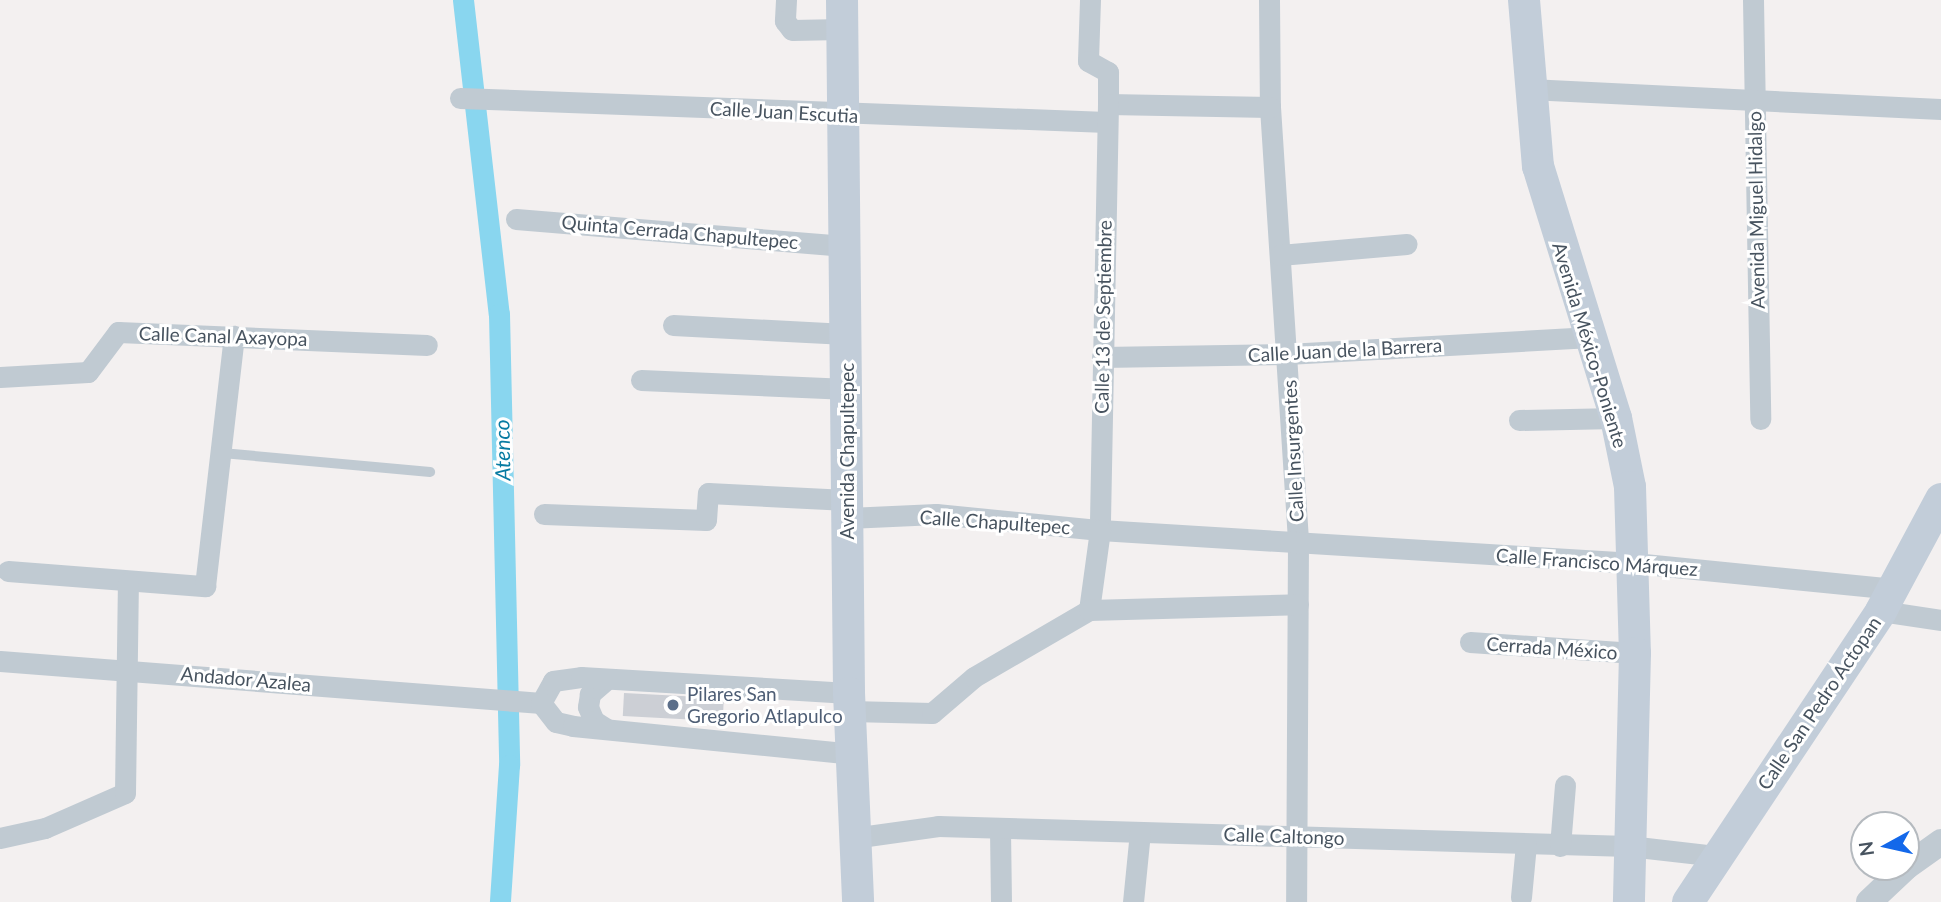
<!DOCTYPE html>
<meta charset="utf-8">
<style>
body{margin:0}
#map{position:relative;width:1941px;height:902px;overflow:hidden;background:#f3f0f0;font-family:Lato,sans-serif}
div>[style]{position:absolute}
.canal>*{height:21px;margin:-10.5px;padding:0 10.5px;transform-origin:10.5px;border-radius:10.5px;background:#89d6ef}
.building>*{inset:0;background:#cccfd5;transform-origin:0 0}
.service>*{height:10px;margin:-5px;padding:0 5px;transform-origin:5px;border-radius:5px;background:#c0cad2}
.minor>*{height:21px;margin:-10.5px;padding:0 10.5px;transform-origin:10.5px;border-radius:10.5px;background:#c0cad2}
.tertiary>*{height:26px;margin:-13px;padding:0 13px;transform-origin:13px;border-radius:13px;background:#c0cad2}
.secondary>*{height:32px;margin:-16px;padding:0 16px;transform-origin:16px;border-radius:16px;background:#c2cdd9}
.dots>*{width:19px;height:19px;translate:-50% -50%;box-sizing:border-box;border:4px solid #fff;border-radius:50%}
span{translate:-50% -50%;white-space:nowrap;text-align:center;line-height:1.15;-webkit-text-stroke:6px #fff;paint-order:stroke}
.street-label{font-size:19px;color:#47535f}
.service-label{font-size:19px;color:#4e5e75}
.left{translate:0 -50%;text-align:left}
.water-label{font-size:21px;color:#087ba2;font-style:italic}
.north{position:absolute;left:1850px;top:811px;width:70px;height:70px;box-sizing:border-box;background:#fff;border:2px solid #b5babf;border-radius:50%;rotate:262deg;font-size:19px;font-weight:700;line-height:28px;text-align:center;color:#47535f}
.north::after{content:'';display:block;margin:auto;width:24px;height:32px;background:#1368ea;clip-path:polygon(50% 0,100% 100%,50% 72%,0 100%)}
</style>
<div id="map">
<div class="canal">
<div style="left:463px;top:0;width:316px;rotate:83.5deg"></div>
<div style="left:499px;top:314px;width:451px;rotate:88.7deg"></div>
<div style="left:509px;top:765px;width:137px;rotate:93.8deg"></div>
</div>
<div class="building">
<div style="left:624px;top:693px;width:100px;height:23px;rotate:3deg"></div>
</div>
<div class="service">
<div style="left:222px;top:453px;width:209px;rotate:5.2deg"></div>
</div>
<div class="minor">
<div style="left:786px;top:0;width:21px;rotate:93deg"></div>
<div style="left:785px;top:21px;width:11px;rotate:52deg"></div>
<div style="left:792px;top:30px;width:50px;rotate:-1.1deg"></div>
<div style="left:1090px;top:0;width:61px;rotate:91.9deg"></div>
<div style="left:1088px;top:61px;width:23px;rotate:29deg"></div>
<div style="left:1108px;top:72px;width:32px;rotate:90deg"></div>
<div style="left:1269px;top:0;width:107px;rotate:89.5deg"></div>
<div style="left:1270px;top:107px;width:435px;rotate:86.3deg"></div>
<div style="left:1298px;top:541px;width:361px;rotate:90.3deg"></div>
<div style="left:1753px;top:0;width:419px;rotate:89deg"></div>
<div style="left:1529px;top:89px;width:412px;rotate:2.8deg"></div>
<div style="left:460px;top:98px;width:647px;rotate:2.12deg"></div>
<div style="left:1270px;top:107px;width:162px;rotate:-178.9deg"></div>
<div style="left:1108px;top:104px;width:426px;rotate:91.1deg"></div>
<div style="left:1100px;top:530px;width:535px;rotate:3.54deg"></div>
<div style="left:1634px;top:563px;width:262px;rotate:5.7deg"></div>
<div style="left:516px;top:219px;width:330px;rotate:4.7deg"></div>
<div style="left:1280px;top:255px;width:127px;rotate:-5deg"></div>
<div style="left:673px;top:325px;width:173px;rotate:3deg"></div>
<div style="left:1102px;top:357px;width:185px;rotate:-0.9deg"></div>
<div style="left:1287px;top:354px;width:300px;rotate:-3.2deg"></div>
<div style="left:0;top:377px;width:88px;rotate:-3.3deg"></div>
<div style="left:88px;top:372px;width:50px;rotate:-53.1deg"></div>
<div style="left:118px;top:332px;width:309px;rotate:2.4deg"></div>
<div style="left:641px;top:380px;width:207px;rotate:2.5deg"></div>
<div style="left:1519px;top:420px;width:97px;rotate:-1.2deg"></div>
<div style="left:544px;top:514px;width:162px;rotate:2.1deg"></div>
<div style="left:706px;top:520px;width:27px;rotate:-86deg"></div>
<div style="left:708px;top:493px;width:139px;rotate:2.9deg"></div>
<div style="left:848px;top:518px;width:88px;rotate:-2.6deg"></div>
<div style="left:936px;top:514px;width:165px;rotate:5.6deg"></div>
<div style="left:1100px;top:530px;width:81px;rotate:97.8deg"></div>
<div style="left:8px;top:571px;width:198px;rotate:4.4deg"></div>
<div style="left:205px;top:586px;width:252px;rotate:-83.4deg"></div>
<div style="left:1881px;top:611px;width:61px;rotate:8.5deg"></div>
<div style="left:1470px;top:642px;width:165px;rotate:3.8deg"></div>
<div style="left:0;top:661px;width:543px;rotate:4.44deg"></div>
<div style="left:607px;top:679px;width:23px;rotate:139deg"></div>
<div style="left:590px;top:694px;width:13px;rotate:99deg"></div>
<div style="left:588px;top:707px;width:15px;rotate:67deg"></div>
<div style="left:594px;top:721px;width:15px;rotate:32deg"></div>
<div style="left:541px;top:703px;width:25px;rotate:-61deg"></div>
<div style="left:553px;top:681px;width:28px;rotate:-8deg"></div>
<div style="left:581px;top:677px;width:268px;rotate:3.4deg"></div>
<div style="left:541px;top:703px;width:24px;rotate:52deg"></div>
<div style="left:556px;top:722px;width:17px;rotate:13deg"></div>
<div style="left:573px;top:726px;width:280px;rotate:5.7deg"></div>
<div style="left:850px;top:711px;width:82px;rotate:1.4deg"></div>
<div style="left:932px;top:713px;width:55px;rotate:-40.6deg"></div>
<div style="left:974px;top:677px;width:133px;rotate:-30.2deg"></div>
<div style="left:1089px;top:610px;width:209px;rotate:-1.6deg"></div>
<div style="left:1000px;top:830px;width:70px;rotate:89.2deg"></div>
<div style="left:0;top:838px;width:46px;rotate:-12.5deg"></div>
<div style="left:45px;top:828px;width:87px;rotate:-23.6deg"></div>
<div style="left:125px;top:793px;width:210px;rotate:-89.2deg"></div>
<div style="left:853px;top:838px;width:86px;rotate:-8deg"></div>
<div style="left:938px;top:826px;width:691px;rotate:1.66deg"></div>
<div style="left:1629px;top:846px;width:89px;rotate:6.5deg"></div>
<div style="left:1560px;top:846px;width:61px;rotate:-85.3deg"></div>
<div style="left:1521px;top:897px;width:53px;rotate:-84.6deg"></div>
<div style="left:1133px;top:902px;width:70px;rotate:-84.3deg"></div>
</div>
<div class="tertiary">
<div style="left:1906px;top:867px;width:43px;rotate:-35.5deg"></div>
<div style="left:1869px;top:902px;width:51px;rotate:-43.4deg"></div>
</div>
<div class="secondary">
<div style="left:842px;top:0;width:693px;rotate:89.42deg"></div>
<div style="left:849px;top:693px;width:209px;rotate:87.5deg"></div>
<div style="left:1524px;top:0;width:167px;rotate:85.2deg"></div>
<div style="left:1538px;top:166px;width:264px;rotate:72.8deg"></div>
<div style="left:1616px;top:418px;width:70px;rotate:78.5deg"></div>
<div style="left:1630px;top:487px;width:166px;rotate:88.3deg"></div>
<div style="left:1635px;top:653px;width:249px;rotate:91.4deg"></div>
<div style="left:1688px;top:902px;width:349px;rotate:-56.4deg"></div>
<div style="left:1881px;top:611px;width:127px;rotate:-61.8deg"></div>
</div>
<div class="dots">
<div style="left:673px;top:705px;background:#5c6f8a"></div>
</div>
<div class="street-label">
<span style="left:784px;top:112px;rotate:3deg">Calle Juan Escutia</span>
<span style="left:1756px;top:210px;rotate:-91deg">Avenida Miguel Hidalgo</span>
<span style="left:680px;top:232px;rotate:5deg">Quinta Cerrada Chapultepec</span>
<span style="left:1103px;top:317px;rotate:-89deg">Calle 13 de Septiembre</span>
<span style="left:223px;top:336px;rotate:2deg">Calle Canal Axayopa</span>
<span style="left:1590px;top:345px;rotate:73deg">Avenida México-Poniente</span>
<span style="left:1345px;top:350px;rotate:-3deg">Calle Juan de la Barrera</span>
<span style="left:847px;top:451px;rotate:-90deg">Avenida Chapultepec</span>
<span style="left:1293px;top:451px;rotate:-93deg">Calle Insurgentes</span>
<span style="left:995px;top:522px;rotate:4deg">Calle Chapultepec</span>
<span style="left:1597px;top:562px;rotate:4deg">Calle Francisco Márquez</span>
<span style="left:1552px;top:648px;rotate:4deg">Cerrada México</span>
<span style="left:246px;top:679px;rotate:5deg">Andador Azalea</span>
<span style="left:1819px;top:703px;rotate:-56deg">Calle San Pedro Actopan</span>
<span style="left:1284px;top:836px;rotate:2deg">Calle Caltongo</span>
</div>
<div class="service-label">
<span class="left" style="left:687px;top:705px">Pilares San<br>Gregorio Atlapulco</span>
</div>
<div class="water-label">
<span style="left:502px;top:450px;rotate:-91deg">Atenco</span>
</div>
<div class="north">N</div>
</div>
